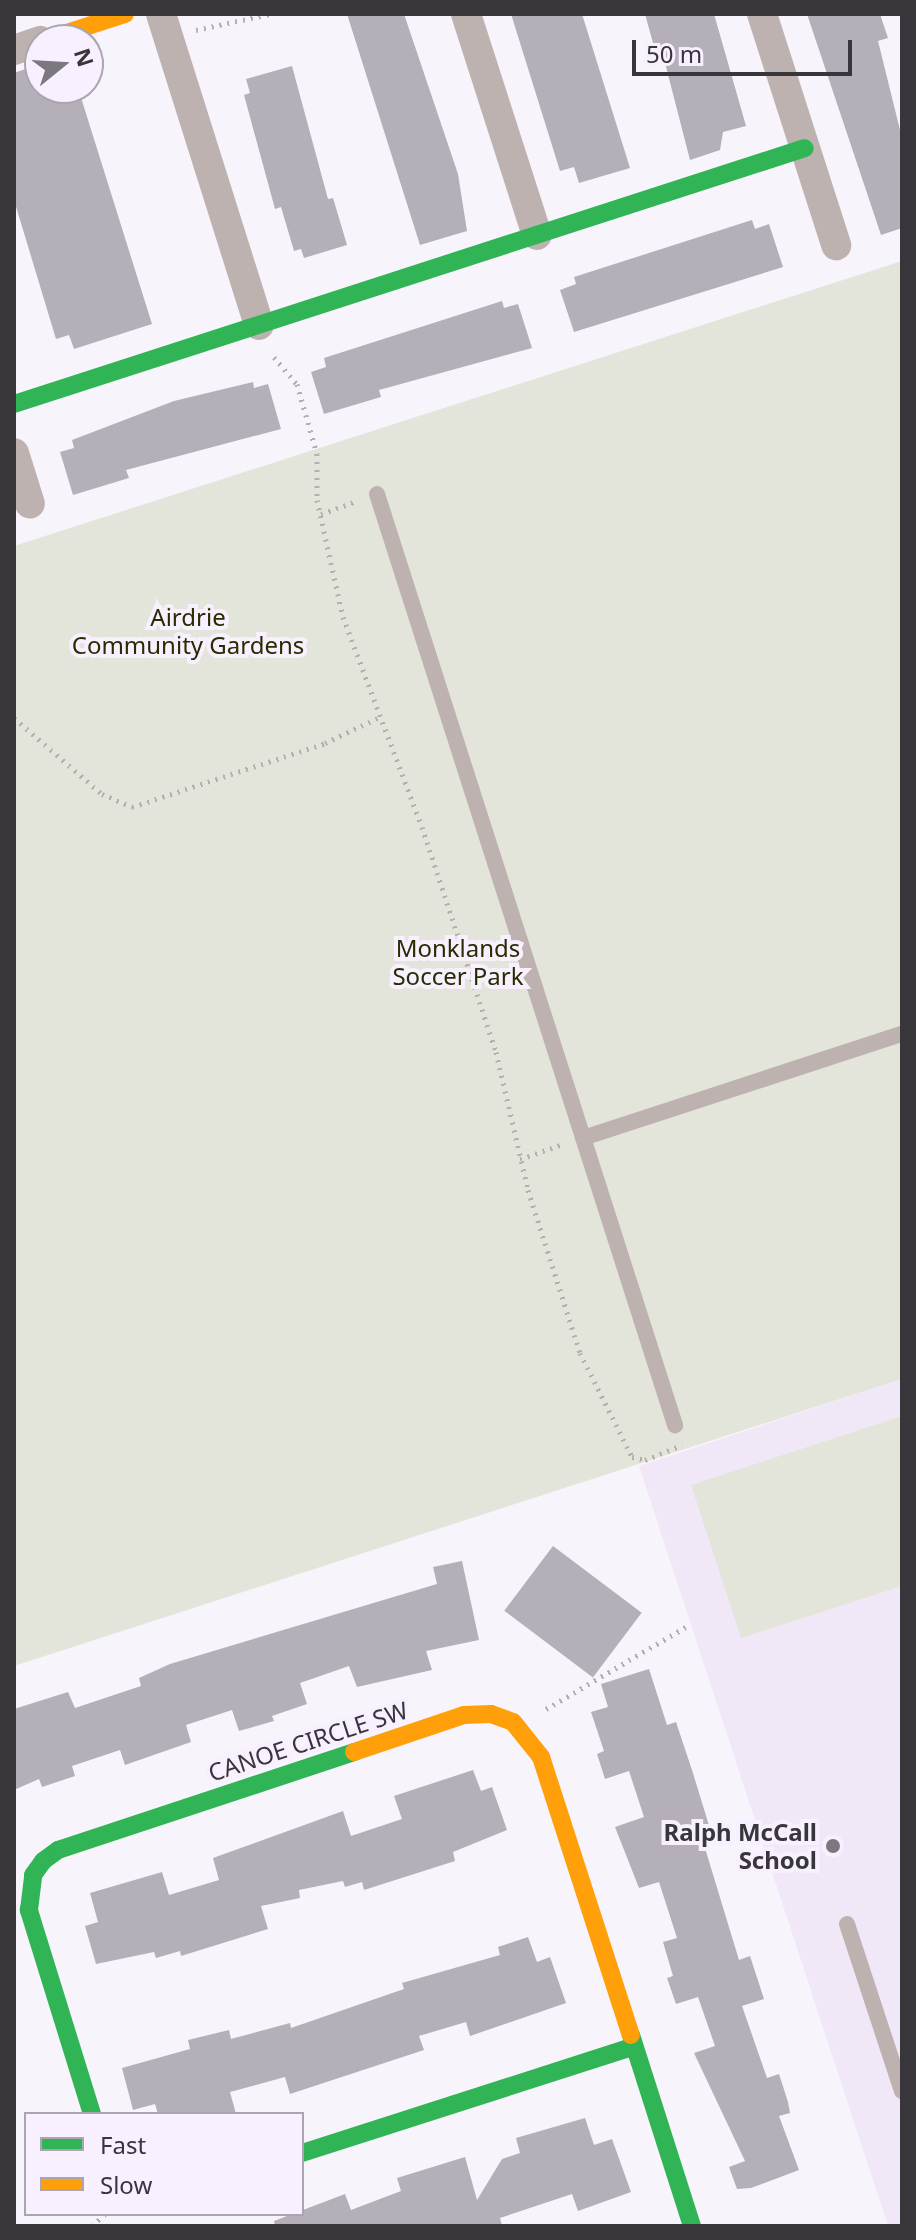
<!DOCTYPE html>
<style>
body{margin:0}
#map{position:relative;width:916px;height:2240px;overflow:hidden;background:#f8f4fc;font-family:"Noto Sans",sans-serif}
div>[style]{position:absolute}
.built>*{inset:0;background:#f0e8f7}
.green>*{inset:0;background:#e4e5da}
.building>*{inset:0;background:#b4afb8;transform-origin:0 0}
.path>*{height:5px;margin-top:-2.5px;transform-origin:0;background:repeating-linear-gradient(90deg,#b7aeaf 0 2px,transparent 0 8px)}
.lane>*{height:16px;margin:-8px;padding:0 8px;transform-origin:8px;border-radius:8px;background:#beb2b0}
.street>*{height:30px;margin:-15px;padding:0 15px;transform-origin:15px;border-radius:15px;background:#beb2b0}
.fast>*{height:18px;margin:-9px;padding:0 9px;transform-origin:9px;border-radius:9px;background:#30b455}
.slow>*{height:18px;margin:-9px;padding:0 9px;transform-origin:9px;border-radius:9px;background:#ff9f0a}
.dots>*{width:22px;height:22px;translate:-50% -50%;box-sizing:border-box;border:4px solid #f8f0ff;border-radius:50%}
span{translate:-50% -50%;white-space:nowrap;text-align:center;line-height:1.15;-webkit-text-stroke:8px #f8f0ff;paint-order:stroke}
.park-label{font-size:24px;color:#282d00}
.street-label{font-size:24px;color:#38353b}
.poi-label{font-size:24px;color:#38353b;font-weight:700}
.right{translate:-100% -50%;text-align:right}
.frame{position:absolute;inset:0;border:16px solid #38353b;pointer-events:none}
.legend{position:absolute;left:24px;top:2112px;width:280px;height:104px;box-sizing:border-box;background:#f8f0ff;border:2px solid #aba5b1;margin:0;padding:10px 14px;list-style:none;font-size:24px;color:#38353b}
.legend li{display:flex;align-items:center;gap:16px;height:40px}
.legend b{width:40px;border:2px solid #aba5b1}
.north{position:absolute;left:24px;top:24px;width:80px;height:80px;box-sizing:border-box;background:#f8f0ff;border:2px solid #aba5b1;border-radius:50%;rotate:72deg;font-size:22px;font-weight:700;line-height:32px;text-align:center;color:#38353b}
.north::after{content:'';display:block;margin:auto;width:28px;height:36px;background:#7b787f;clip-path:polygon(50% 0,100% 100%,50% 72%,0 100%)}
.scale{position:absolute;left:632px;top:40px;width:220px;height:36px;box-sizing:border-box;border:4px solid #38353b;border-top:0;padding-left:10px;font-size:24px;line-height:28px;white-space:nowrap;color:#38353b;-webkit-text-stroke:6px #f8f0ff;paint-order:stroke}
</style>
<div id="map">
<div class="built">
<div style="clip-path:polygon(902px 1379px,902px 2226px,888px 2226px,639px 1466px)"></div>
</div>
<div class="green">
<div style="clip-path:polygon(902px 261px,902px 1379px,14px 1666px,14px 546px)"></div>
<div style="clip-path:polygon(902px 1416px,902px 1586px,741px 1638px,691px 1485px)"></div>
</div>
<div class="building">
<div style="clip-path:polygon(347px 14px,404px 14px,458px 174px,467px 231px,420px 245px)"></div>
<div style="clip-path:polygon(511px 14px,582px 14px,630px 168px,579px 183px,574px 167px,560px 171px)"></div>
<div style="clip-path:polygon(645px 14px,714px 14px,746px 126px,723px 132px,720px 150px,690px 160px,664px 59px,658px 61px)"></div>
<div style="clip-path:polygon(807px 14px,880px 14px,888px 38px,878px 41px,902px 138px,902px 228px,881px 235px)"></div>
<div style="clip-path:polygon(37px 65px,40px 88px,78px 88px,152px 324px,74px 349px,69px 335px,56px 339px,14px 200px,14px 73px)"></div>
<div style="clip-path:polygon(292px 66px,328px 199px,333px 198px,347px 245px,304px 258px,301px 249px,294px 251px,281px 207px,275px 209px,244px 95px,250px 93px,246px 79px)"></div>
<div style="clip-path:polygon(752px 220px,755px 229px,769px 224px,783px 267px,574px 332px,560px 290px,576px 284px,574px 277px)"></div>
<div style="clip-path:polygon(502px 301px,504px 308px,518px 304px,532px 348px,379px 390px,381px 397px,324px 414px,311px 372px,326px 367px,324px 358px)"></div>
<div style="clip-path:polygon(253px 382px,254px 388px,268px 384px,281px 429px,126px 470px,129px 478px,73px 495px,60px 452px,74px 448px,72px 440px,174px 401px)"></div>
<div style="left:553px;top:1546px;width:111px;height:81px;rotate:37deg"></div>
<div style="clip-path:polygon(462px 1561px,479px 1640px,426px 1651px,432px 1670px,357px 1687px,349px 1666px,300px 1683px,307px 1704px,272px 1716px,274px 1721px,239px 1731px,232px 1710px,186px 1725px,191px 1742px,125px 1765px,120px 1750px,72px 1766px,75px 1776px,42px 1787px,39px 1779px,14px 1790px,14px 1709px,68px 1692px,75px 1708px,141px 1686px,139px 1678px,170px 1664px,437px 1584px,433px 1567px)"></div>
<div style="clip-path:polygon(649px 1669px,667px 1725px,676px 1722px,692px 1770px,711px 1832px,701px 1835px,739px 1960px,750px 1956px,764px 1999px,742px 2006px,767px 2078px,779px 2074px,788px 2102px,790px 2113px,779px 2116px,799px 2170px,751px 2188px,737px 2189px,729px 2167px,745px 2161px,694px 2053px,715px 2046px,698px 1997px,676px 2004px,667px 1978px,673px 1976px,663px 1942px,677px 1938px,659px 1882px,639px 1888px,615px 1827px,644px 1817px,629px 1771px,605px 1779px,597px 1754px,604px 1751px,591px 1712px,608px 1707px,601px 1684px)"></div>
<div style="clip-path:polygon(473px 1770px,481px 1791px,492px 1787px,507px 1830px,453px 1852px,455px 1861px,364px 1890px,362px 1882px,345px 1887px,343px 1881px,299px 1890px,300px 1898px,261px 1906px,268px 1929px,181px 1956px,180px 1951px,156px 1958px,154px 1952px,96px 1964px,85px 1926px,98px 1922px,90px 1893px,162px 1872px,169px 1895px,219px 1880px,213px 1858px,343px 1811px,351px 1836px,402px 1819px,394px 1796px)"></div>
<div style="clip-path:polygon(528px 1937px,537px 1962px,550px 1957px,566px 2003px,470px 2036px,466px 2022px,419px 2036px,424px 2050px,290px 2094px,285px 2077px,230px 2092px,236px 2114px,158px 2114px,155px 2104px,133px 2110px,122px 2068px,190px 2049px,188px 2040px,229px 2030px,231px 2039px,290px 2023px,291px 2028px,404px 1989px,402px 1983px,500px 1955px,498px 1947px)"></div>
<div style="clip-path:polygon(585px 2118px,594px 2145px,612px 2139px,631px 2192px,578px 2211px,572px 2194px,500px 2218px,502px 2226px,275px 2226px,274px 2221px,345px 2194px,351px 2210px,401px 2191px,397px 2178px,465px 2157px,477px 2200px,502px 2159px,520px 2153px,516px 2138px)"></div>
</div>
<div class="path">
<div style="left:196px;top:30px;width:76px;rotate:-12.2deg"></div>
<div style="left:274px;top:357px;width:35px;rotate:50deg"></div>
<div style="left:297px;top:384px;width:73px;rotate:74.1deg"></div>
<div style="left:317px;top:454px;width:46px;rotate:90deg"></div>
<div style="left:317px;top:500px;width:120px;rotate:77.5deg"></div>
<div style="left:343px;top:617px;width:224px;rotate:69.4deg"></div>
<div style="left:422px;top:827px;width:237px;rotate:71.8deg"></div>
<div style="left:496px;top:1052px;width:142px;rotate:76.9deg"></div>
<div style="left:528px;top:1190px;width:171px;rotate:72.3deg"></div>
<div style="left:580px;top:1353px;width:116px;rotate:63.4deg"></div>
<div style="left:632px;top:1457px;width:13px;rotate:13deg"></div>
<div style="left:645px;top:1460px;width:40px;rotate:-22deg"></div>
<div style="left:321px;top:514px;width:38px;rotate:-20deg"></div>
<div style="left:14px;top:718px;width:116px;rotate:40.8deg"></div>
<div style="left:102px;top:794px;width:33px;rotate:23deg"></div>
<div style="left:132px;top:807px;width:203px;rotate:-18.3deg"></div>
<div style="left:325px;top:743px;width:59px;rotate:-25.3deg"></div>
<div style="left:520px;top:1159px;width:46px;rotate:-19.2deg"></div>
<div style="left:546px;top:1709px;width:162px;rotate:-30.4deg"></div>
<div style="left:92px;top:2226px;width:18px;rotate:-43deg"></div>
</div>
<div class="lane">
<div style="left:377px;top:494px;width:978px;rotate:72.25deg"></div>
<div style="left:583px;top:1138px;width:336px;rotate:-18.1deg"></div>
<div style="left:847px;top:1924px;width:176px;rotate:71.8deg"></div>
</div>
<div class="street">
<div style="left:161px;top:14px;width:326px;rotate:72.5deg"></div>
<div style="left:466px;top:14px;width:232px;rotate:72.2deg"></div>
<div style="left:762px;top:14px;width:243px;rotate:72.2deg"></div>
<div style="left:14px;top:50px;width:28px;rotate:-19deg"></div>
<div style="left:14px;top:453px;width:53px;rotate:72.6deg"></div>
</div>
<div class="fast">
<div style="left:14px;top:404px;width:831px;rotate:-17.93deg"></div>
<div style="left:631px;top:2035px;width:201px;rotate:72.3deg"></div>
<div style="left:92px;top:2114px;width:214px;rotate:-107.2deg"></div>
<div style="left:29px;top:1910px;width:35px;rotate:-83deg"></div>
<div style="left:33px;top:1875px;width:17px;rotate:-54deg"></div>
<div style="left:43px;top:1861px;width:19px;rotate:-36deg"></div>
<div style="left:58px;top:1850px;width:312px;rotate:-18.3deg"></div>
<div style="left:302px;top:2153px;width:347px;rotate:-17.8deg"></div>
</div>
<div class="slow">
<div style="left:45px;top:40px;width:84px;rotate:-18deg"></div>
<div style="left:354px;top:1752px;width:116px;rotate:-18.6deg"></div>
<div style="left:464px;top:1715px;width:27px;rotate:-2deg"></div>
<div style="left:491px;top:1714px;width:23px;rotate:20deg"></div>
<div style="left:513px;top:1722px;width:45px;rotate:51.3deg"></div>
<div style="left:541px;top:1757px;width:292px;rotate:72.1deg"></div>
</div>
<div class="dots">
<div style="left:833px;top:1846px;background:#7b787f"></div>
</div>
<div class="park-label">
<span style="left:188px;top:631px">Airdrie<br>Community Gardens</span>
<span style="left:458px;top:962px">Monklands<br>Soccer Park</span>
</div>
<div class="street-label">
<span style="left:308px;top:1741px;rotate:-18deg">CANOE CIRCLE SW</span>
</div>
<div class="poi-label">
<span class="right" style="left:817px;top:1846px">Ralph McCall<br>School</span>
</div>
<div class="frame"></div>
<ul class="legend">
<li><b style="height:10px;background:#30b455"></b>Fast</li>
<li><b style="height:10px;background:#ff9f0a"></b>Slow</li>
</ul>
<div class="north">N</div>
<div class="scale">50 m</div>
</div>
